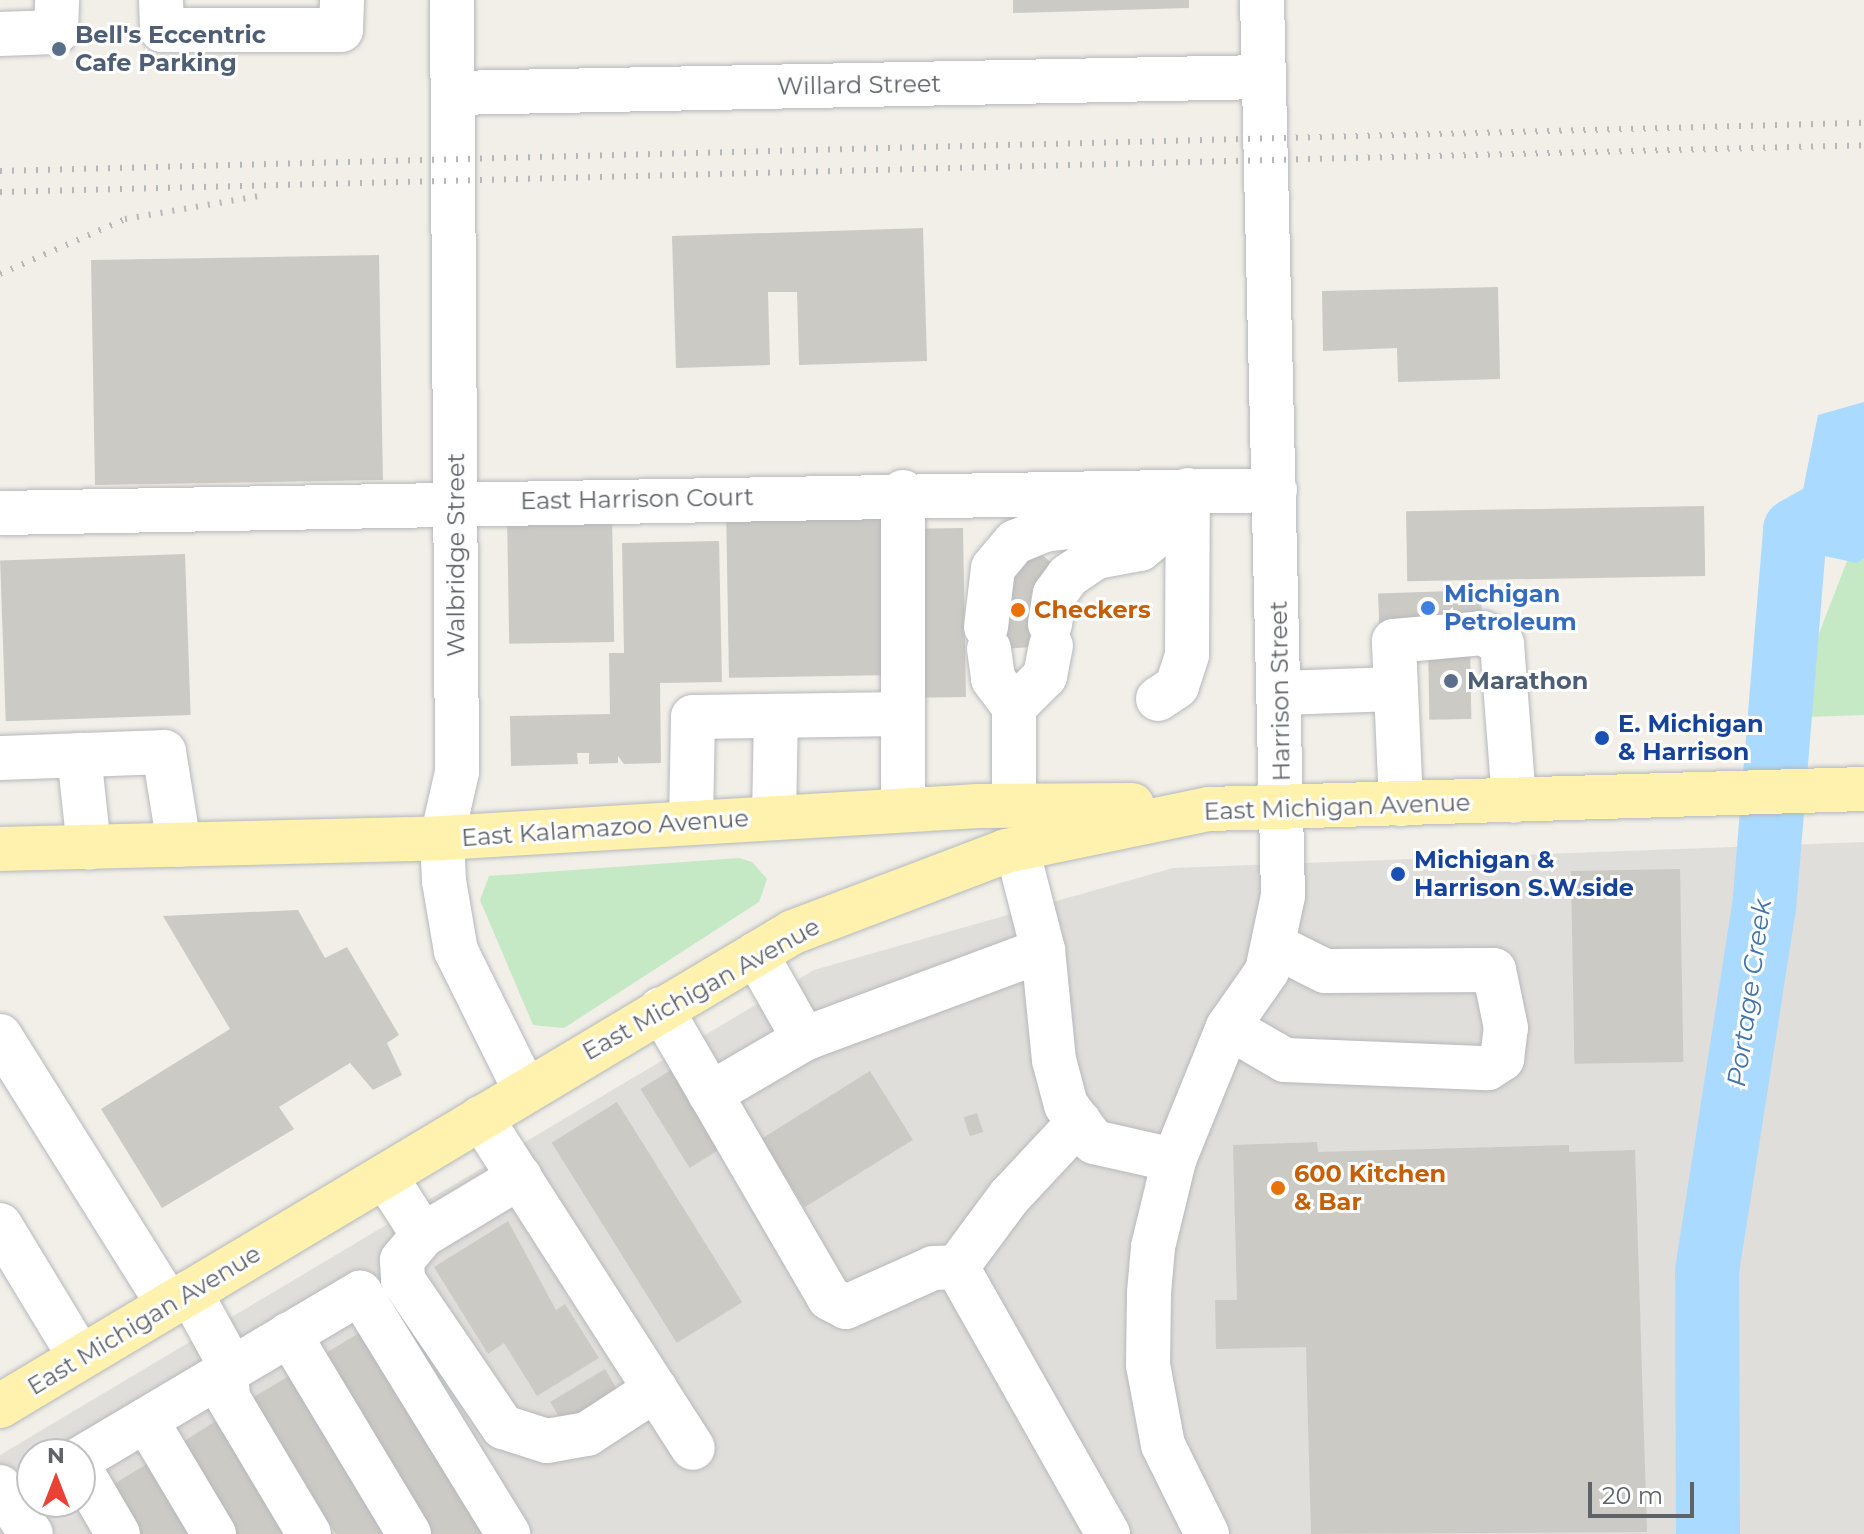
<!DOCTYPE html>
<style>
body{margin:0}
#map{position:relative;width:1864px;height:1534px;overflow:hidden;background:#f1efe8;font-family:Montserrat,sans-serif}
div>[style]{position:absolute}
.industrial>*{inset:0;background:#e0deda}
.green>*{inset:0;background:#c5e8c5}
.water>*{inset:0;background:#aadaff}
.river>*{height:64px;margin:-32px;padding:0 32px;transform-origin:32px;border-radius:32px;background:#aadaff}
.building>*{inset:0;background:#cccac5;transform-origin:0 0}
.roads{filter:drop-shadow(0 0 2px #b5b8bc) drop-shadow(0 0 2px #b5b8bc)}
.minor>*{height:44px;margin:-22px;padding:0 22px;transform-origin:22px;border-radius:22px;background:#fff}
.major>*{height:44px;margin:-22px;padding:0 22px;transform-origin:22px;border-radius:22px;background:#fff2af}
.rail>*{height:6px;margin-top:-3px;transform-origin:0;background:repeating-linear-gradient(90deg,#b6b7b8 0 2px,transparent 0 12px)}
.dots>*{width:22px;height:22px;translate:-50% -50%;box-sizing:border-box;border:4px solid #fff;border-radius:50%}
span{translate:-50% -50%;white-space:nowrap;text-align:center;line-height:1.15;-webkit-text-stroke:6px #fff;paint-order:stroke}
.service-label{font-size:24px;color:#4e5e75;font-weight:700}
.left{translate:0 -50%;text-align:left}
.street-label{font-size:24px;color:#5f6368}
.shop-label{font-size:24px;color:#366cbe;font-weight:700}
.food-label{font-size:24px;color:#c56008;font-weight:700}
.transit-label{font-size:24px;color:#164399;font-weight:700}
.water-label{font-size:26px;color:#4174aa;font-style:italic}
.north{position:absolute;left:16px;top:1438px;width:80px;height:80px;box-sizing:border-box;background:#fff;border:2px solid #bfc1c3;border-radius:50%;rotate:0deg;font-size:22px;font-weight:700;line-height:32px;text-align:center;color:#5f6368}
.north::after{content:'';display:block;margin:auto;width:28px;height:36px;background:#ea4335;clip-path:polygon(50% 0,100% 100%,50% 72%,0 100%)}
.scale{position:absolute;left:1588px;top:1482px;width:106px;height:36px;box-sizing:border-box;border:4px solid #5f6368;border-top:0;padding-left:10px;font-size:24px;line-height:28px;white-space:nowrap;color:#5f6368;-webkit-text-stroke:6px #fff;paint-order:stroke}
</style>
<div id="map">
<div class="industrial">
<div style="clip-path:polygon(evenodd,1864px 842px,1864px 1534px,0 1534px,0 1455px,814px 970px,1173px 868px,1864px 842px,32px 1454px,80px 1454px,80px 1502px,32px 1502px,32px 1454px)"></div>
</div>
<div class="green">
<div style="clip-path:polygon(1864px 558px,1864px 715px,1805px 717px,1795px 696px,1847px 561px)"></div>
<div style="clip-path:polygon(739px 858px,752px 862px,767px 879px,759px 902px,564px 1028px,533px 1025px,480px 900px,489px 876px)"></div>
</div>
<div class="water">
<div style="clip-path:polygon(1864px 402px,1864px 558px,1857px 563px,1815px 554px,1795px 530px,1818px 415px)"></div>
</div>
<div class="river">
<div style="left:1708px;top:1534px;width:263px;rotate:-90.2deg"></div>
<div style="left:1707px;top:1271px;width:366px;rotate:-81.1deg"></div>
<div style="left:1764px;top:909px;width:380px;rotate:-85.3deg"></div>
<div style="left:1795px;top:530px;width:79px;rotate:-29.5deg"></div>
</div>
<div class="building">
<div style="clip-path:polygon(1013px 0,1189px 0,1189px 8px,1013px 13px)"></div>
<div style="clip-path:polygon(923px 228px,927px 361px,799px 365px,797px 292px,768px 292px,770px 365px,676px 368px,672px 236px)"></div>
<div style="left:379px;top:255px;width:225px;height:288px;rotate:89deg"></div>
<div style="clip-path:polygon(1498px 287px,1500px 379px,1398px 382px,1397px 348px,1323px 351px,1322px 291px)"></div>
<div style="left:889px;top:505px;width:170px;height:163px;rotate:89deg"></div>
<div style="left:1704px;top:506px;width:70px;height:298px;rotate:89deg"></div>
<div style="left:612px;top:515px;width:127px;height:105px;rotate:89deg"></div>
<div style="left:963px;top:528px;width:169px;height:47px;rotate:89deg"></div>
<div style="clip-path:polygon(719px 541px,722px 682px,660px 683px,661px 763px,624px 764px,618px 756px,618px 763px,589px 764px,589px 753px,577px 753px,578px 764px,511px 766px,510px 716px,610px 714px,609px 653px,624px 653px,622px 543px)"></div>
<div style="clip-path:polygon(1036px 550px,1053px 564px,1031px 595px,1036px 624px,1051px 646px,982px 650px,1011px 577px)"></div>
<div style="left:185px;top:554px;width:161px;height:185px;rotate:88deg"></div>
<div style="left:1481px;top:590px;width:35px;height:103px;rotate:88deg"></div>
<div style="left:1470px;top:642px;width:77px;height:42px;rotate:89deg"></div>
<div style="left:1680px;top:869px;width:193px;height:109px;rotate:89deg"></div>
<div style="clip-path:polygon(298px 910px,325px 958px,347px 947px,399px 1035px,387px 1043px,402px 1075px,373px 1090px,350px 1063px,279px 1107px,294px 1129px,162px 1208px,101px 1109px,230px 1029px,163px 916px)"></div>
<div style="left:671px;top:1070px;width:93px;height:36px;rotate:58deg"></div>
<div style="left:870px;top:1071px;width:81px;height:128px;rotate:58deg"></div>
<div style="left:617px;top:1102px;width:236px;height:77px;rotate:58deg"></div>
<div style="left:977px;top:1113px;width:20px;height:14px;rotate:72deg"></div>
<div style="clip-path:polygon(1317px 1142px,1318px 1152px,1569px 1145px,1569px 1152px,1635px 1150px,1647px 1532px,1311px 1534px,1306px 1347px,1216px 1349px,1215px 1300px,1237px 1300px,1233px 1145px)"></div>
<div style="clip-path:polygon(508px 1221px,556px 1310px,565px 1304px,599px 1358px,537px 1396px,504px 1343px,488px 1354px,434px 1267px)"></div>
<div style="clip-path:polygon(364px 1330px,489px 1534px,431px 1534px,321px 1356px)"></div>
<div style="left:605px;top:1369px;width:27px;height:64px;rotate:59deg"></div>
<div style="clip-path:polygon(294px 1373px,392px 1534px,336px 1534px,252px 1398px)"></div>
<div style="clip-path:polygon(219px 1419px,290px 1534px,233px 1534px,178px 1445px)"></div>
<div style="clip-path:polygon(150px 1462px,194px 1534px,138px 1534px,109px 1487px)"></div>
</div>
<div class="roads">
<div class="minor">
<div style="left:161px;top:0;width:30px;rotate:88deg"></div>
<div style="left:162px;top:30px;width:179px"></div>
<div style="left:341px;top:30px;width:30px;rotate:-88deg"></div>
<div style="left:452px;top:0;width:772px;rotate:89.63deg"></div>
<div style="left:457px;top:772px;width:68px;rotate:102.8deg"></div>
<div style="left:442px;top:838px;width:43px;rotate:87.3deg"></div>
<div style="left:444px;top:881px;width:71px;rotate:80.3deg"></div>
<div style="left:456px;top:951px;width:155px;rotate:63.6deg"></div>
<div style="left:0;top:34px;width:56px;rotate:-2deg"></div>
<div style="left:56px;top:32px;width:32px;rotate:-88deg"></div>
<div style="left:453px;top:93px;width:811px;rotate:-1.13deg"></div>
<div style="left:0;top:513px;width:1275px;rotate:-1.03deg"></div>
<div style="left:1050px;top:624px;width:30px;rotate:-81deg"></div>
<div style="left:1055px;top:594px;width:22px;rotate:-54deg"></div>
<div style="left:1068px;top:576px;width:34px;rotate:-34deg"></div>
<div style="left:1096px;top:557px;width:45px;rotate:-10.3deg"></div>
<div style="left:1140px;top:549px;width:28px;rotate:-39deg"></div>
<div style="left:1162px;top:531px;width:20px"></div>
<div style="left:986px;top:627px;width:59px;rotate:-83.2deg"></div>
<div style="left:993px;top:568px;width:34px;rotate:-50deg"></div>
<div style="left:1015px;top:542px;width:31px;rotate:-22deg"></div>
<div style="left:1044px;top:530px;width:92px;rotate:-6.9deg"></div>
<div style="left:1135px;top:519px;width:30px;rotate:24deg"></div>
<div style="left:989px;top:649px;width:30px;rotate:82deg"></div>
<div style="left:993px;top:679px;width:35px;rotate:53deg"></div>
<div style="left:1014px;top:707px;width:97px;rotate:90deg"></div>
<div style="left:1281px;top:693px;width:114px;rotate:-2deg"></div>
<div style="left:1158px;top:699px;width:23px;rotate:-34deg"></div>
<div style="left:1177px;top:686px;width:33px;rotate:-72deg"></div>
<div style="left:1187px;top:655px;width:165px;rotate:-89.7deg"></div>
<div style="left:1014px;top:707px;width:44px;rotate:-45deg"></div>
<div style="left:1045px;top:676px;width:31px;rotate:-79deg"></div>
<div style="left:79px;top:755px;width:93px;rotate:83.8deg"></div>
<div style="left:0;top:758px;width:164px;rotate:-2.1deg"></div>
<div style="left:164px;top:752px;width:94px;rotate:80.8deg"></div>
<div style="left:1401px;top:804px;width:163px;rotate:-92.5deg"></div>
<div style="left:1394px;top:641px;width:89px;rotate:-5.1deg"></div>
<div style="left:1483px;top:633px;width:22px;rotate:30deg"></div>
<div style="left:1502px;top:644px;width:157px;rotate:85.6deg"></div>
<div style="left:903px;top:810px;width:318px;rotate:-90deg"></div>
<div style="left:774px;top:818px;width:102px;rotate:-88.9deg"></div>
<div style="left:691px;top:823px;width:106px;rotate:-88.9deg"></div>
<div style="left:693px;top:717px;width:210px;rotate:-0.8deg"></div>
<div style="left:1043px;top:950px;width:111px;rotate:84.3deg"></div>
<div style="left:1054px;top:1060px;width:47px;rotate:75.1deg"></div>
<div style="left:1066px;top:1105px;width:46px;rotate:52.9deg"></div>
<div style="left:1094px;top:1142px;width:82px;rotate:12.7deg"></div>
<div style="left:756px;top:954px;width:98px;rotate:60.5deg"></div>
<div style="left:661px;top:1009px;width:334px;rotate:59.8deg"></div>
<div style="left:829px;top:1298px;width:19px;rotate:28deg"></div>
<div style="left:846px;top:1307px;width:95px;rotate:-24.1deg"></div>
<div style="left:933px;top:1268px;width:24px;rotate:-2deg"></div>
<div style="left:957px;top:1267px;width:307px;rotate:60.5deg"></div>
<div style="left:1228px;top:1027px;width:66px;rotate:30.1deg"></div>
<div style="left:1285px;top:1060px;width:203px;rotate:2.3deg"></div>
<div style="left:1488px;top:1068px;width:17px;rotate:-33deg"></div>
<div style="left:1502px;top:1059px;width:31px;rotate:-83deg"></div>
<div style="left:1506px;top:1028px;width:59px;rotate:-101.7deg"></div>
<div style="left:1494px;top:970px;width:169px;rotate:179.7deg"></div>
<div style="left:1325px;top:971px;width:56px;rotate:-153.4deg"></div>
<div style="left:0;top:1036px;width:316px;rotate:57.9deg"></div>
<div style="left:710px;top:1094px;width:109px;rotate:-30.3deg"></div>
<div style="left:804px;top:1039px;width:255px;rotate:-20.4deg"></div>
<div style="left:1043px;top:950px;width:104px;rotate:-104.4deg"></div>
<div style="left:481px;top:1118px;width:392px;rotate:57.3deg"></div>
<div style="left:385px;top:1176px;width:70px;rotate:57.2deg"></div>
<div style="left:423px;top:1235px;width:33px;rotate:130deg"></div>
<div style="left:402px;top:1260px;width:20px;rotate:87deg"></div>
<div style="left:403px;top:1280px;width:178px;rotate:55.8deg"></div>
<div style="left:503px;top:1427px;width:46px;rotate:17.7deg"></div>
<div style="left:547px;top:1441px;width:41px;rotate:-9.9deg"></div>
<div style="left:587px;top:1434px;width:82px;rotate:-33.1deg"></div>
<div style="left:0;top:1225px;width:154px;rotate:58.8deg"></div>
<div style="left:423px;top:1235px;width:113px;rotate:-30.9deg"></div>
<div style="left:957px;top:1267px;width:87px;rotate:-53.4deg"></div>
<div style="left:1009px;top:1197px;width:103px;rotate:-47deg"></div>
<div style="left:190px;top:1292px;width:73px;rotate:61.3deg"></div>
<div style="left:225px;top:1356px;width:42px;rotate:85.9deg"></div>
<div style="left:228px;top:1398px;width:158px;rotate:59.2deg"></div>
<div style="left:289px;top:1334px;width:233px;rotate:59deg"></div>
<div style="left:146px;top:1420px;width:133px;rotate:59.2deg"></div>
<div style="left:80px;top:1459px;width:326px;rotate:-30.7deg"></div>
<div style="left:360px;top:1293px;width:283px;rotate:58.4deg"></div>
<div style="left:80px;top:1469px;width:75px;rotate:59.7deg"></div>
<div style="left:0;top:1487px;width:56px;rotate:56.6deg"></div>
<div style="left:1207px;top:1534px;width:99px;rotate:-116.3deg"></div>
<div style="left:1163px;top:1445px;width:81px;rotate:-100.6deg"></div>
<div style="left:1148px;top:1365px;width:72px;rotate:-89.2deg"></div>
<div style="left:1149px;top:1293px;width:46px;rotate:-85deg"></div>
<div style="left:1153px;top:1247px;width:89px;rotate:-76.4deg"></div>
<div style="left:1174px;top:1160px;width:144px;rotate:-67.9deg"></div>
<div style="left:1228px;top:1027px;width:68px;rotate:-55.1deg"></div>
<div style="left:1267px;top:971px;width:77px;rotate:-78deg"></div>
<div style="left:1283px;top:896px;width:896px;rotate:-91.34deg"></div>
</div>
<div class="major">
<div style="left:0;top:849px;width:442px;rotate:-1.4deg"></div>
<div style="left:442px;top:838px;width:537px;rotate:-3.42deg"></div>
<div style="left:978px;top:806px;width:154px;rotate:-0.4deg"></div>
<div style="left:0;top:1406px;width:924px;rotate:-30.87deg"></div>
<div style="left:793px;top:932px;width:228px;rotate:-20.8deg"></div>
<div style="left:1006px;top:851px;width:207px;rotate:-11.7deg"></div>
<div style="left:1209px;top:809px;width:655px;rotate:-1.75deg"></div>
</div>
</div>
<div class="rail">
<div style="left:0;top:171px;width:1865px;rotate:-1.48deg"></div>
<div style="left:0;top:192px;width:1865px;rotate:-1.44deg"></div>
<div style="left:0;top:274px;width:137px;rotate:-23.7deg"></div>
<div style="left:125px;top:219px;width:142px;rotate:-9.7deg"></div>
</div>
<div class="dots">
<div style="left:59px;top:49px;background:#5c6f8a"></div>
<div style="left:1428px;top:608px;background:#3f7fe0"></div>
<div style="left:1018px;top:610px;background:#e8710a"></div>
<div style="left:1451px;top:681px;background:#5c6f8a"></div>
<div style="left:1602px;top:738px;background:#1a4fb4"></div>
<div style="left:1398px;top:874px;background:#1a4fb4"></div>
<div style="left:1278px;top:1188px;background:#e8710a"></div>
</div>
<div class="service-label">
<span class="left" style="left:75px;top:49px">Bell's Eccentric<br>Cafe Parking</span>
<span class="left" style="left:1467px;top:681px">Marathon</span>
</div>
<div class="street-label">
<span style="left:859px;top:85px;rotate:-1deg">Willard Street</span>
<span style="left:637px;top:499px;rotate:-1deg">East Harrison Court</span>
<span style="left:456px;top:555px;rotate:-90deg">Walbridge Street</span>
<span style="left:1280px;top:691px;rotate:-91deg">Harrison Street</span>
<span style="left:1337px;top:807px;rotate:-2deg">East Michigan Avenue</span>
<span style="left:605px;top:828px;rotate:-4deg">East Kalamazoo Avenue</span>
<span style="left:701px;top:989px;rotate:-29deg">East Michigan Avenue</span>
<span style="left:144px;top:1320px;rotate:-31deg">East Michigan Avenue</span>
</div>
<div class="shop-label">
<span class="left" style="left:1444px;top:608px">Michigan<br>Petroleum</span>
</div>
<div class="food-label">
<span class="left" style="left:1034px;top:610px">Checkers</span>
<span class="left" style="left:1294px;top:1188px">600 Kitchen<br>&amp; Bar</span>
</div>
<div class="transit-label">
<span class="left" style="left:1618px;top:738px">E. Michigan<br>&amp; Harrison</span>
<span class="left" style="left:1414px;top:874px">Michigan &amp;<br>Harrison S.W.side</span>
</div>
<div class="water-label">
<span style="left:1750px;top:993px;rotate:-82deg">Portage Creek</span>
</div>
<div class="north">N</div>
<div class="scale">20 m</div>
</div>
